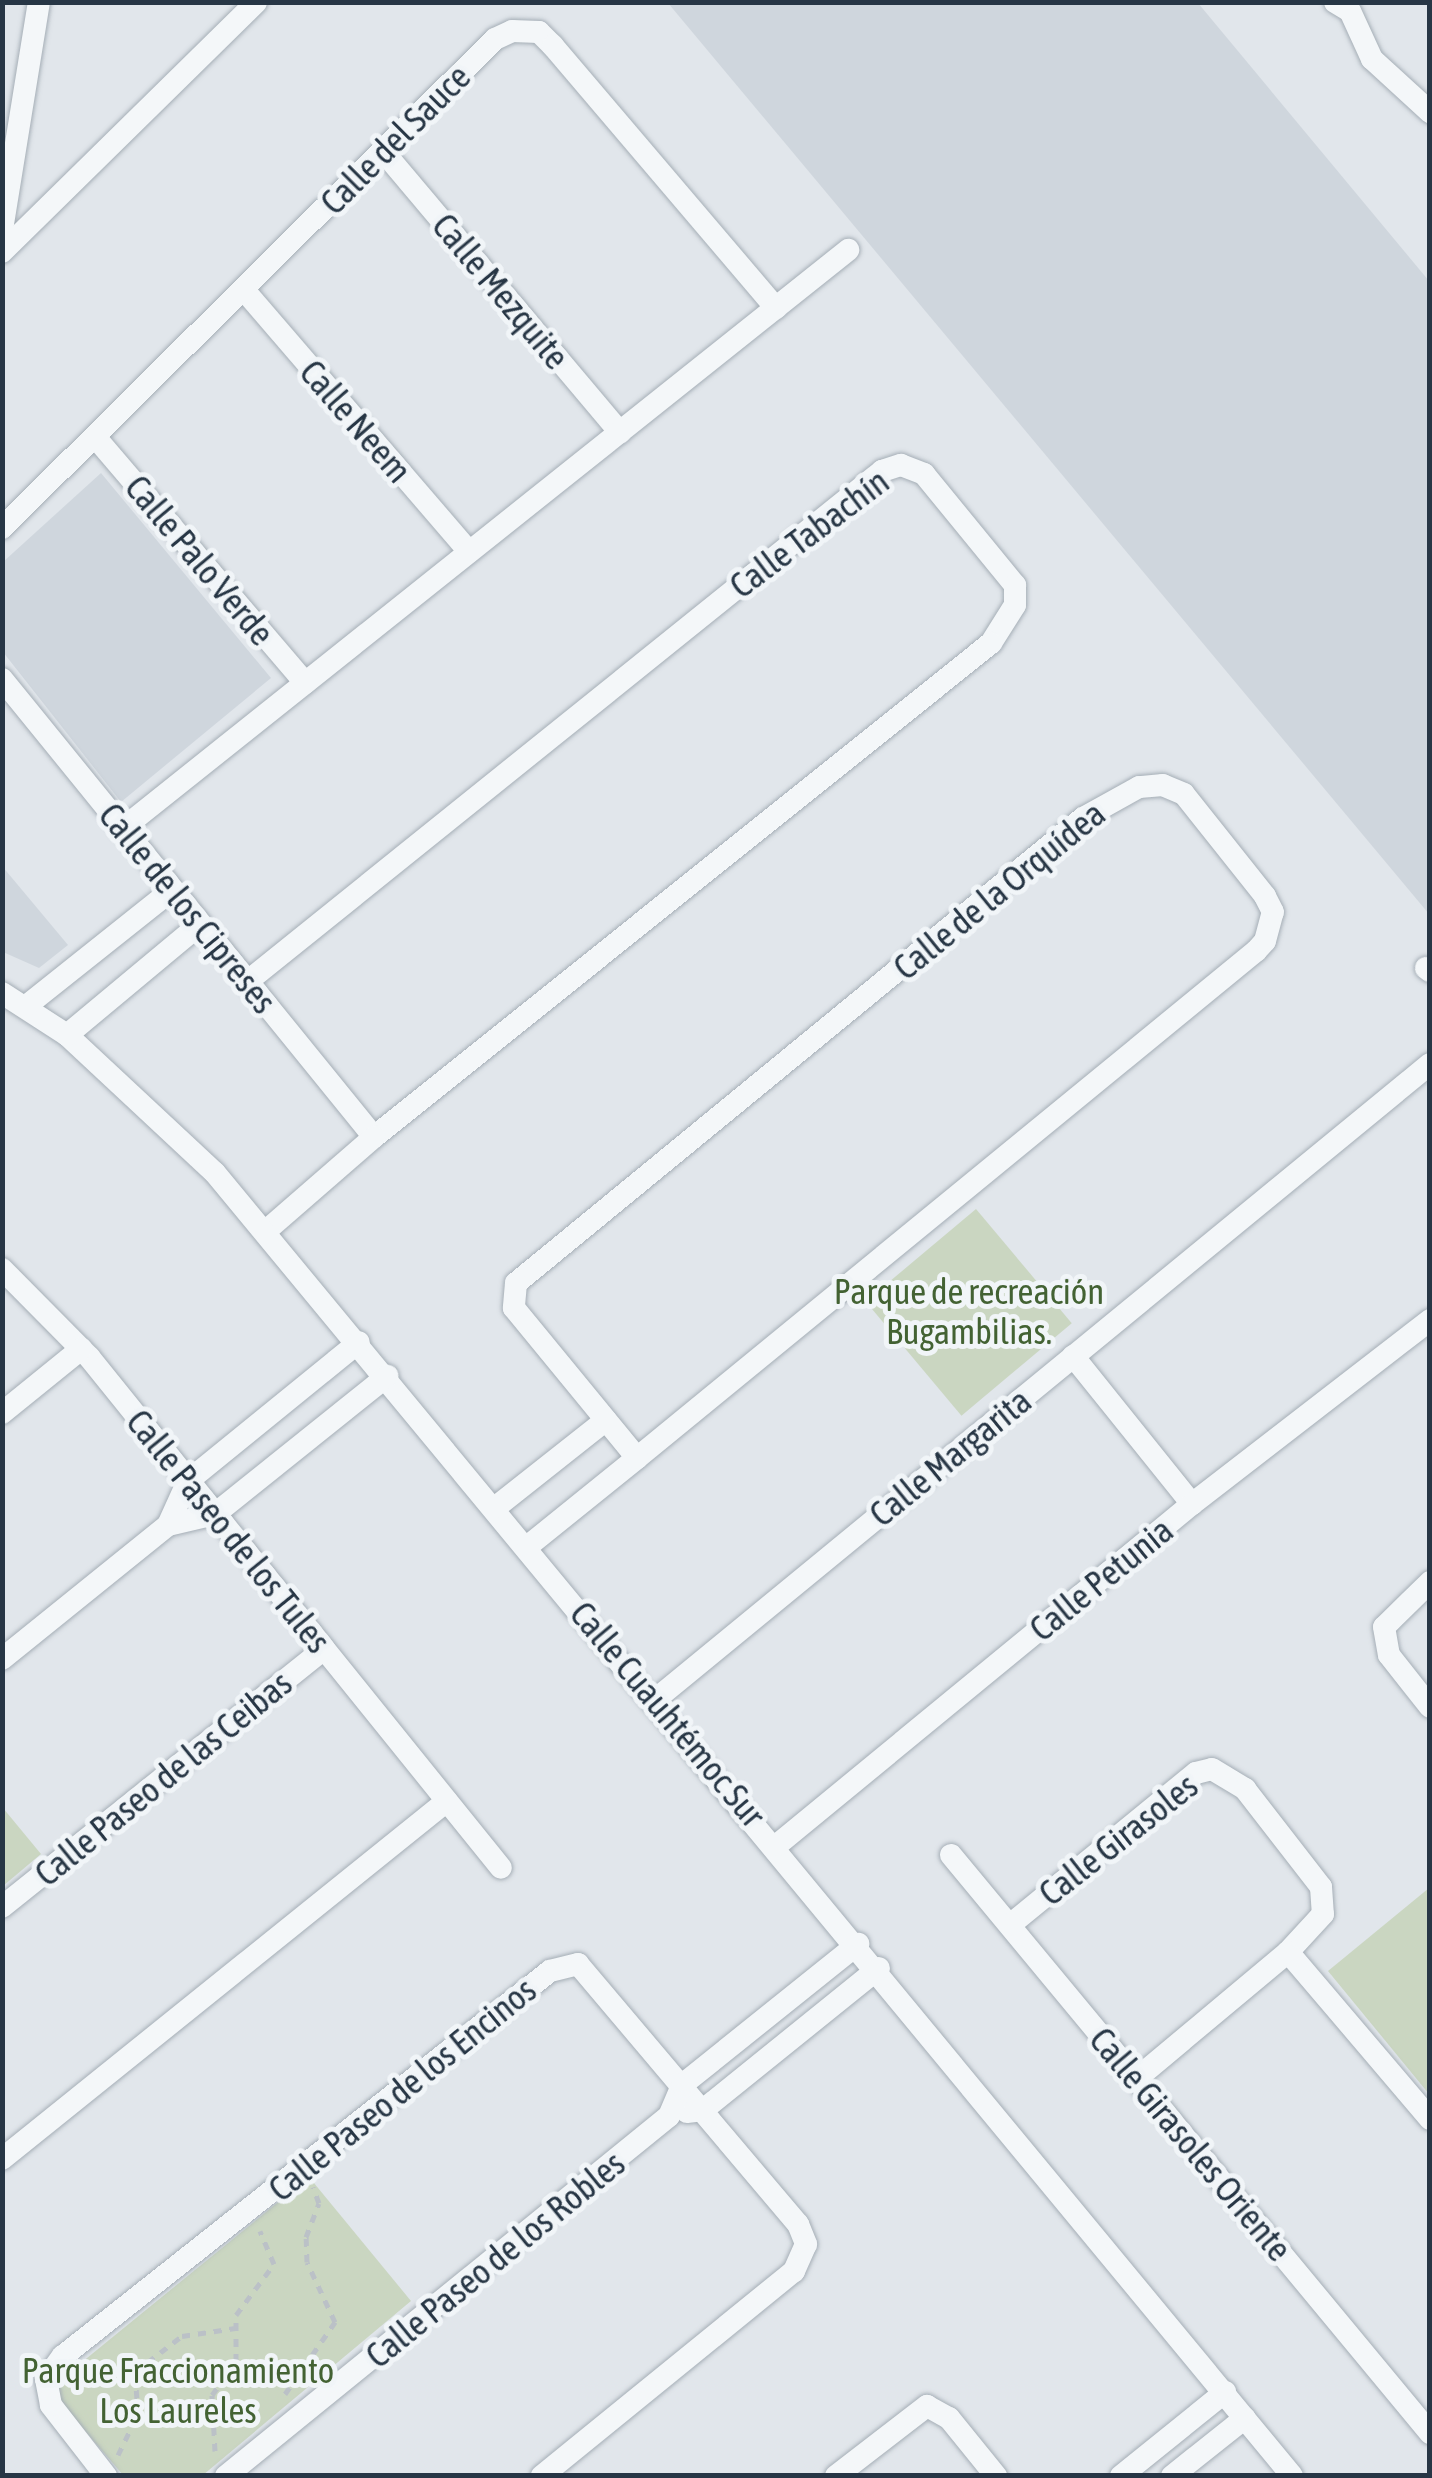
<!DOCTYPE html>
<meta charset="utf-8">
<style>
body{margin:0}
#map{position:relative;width:1432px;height:2478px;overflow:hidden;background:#e1e6eb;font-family:"Asap Condensed",sans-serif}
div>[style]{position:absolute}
.built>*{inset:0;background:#cfd6dd}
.green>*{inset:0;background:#cad6c1;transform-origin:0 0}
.path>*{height:5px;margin-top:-2.5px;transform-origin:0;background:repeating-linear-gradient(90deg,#bbc1c7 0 8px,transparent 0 16px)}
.roads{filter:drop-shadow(0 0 2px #a5aeb6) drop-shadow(0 0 2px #a5aeb6)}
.street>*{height:22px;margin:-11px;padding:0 11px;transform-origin:11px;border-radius:11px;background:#f4f7f9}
span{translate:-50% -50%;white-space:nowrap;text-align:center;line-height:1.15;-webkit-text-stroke:10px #f1f5f8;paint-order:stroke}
.street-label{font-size:35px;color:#273645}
.park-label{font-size:35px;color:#436233}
.frame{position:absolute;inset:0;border:5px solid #273645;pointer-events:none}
</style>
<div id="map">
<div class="built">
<div style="clip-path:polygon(668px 3px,1198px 3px,1429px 281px,1429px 914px)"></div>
<div style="clip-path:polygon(101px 473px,271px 678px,121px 802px,3px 652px,3px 562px)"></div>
<div style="clip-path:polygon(2px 866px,68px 945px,39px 968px,3px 952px)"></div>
</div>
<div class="green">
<div style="left:976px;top:1209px;width:149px;height:144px;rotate:50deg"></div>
<div style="clip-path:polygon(3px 1808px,41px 1854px,3px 1886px,2px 1886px)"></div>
<div style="clip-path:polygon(1429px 1888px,1429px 2094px,1328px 1971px)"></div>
<div style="clip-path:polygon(309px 2177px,411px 2301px,203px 2475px,123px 2475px,49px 2389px)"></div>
</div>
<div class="path">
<div style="left:285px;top:2394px;width:88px;rotate:-55.2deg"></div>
<div style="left:335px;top:2322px;width:66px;rotate:-115deg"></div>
<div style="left:307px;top:2262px;width:25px;rotate:-92deg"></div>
<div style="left:306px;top:2237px;width:36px;rotate:-69deg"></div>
<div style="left:319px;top:2203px;width:17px;rotate:-111deg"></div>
<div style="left:215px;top:2451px;width:56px;rotate:-93.1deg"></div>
<div style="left:212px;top:2395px;width:41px;rotate:-54deg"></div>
<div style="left:236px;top:2362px;width:47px;rotate:-90deg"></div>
<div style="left:236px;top:2315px;width:64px;rotate:-53.3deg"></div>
<div style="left:274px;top:2264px;width:36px;rotate:-113deg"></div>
<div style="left:118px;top:2455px;width:46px;rotate:-64deg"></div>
<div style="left:138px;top:2414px;width:42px;rotate:-94.1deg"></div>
<div style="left:135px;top:2372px;width:59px;rotate:-37.5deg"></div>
<div style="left:182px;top:2336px;width:54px;rotate:-8.6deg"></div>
</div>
<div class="roads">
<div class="street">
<div style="left:1335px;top:2px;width:17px;rotate:31deg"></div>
<div style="left:1350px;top:11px;width:53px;rotate:65.4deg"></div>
<div style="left:1372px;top:59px;width:79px;rotate:42.4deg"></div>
<div style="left:383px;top:151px;width:368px;rotate:49.9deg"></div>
<div style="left:2px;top:230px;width:231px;rotate:-80.8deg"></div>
<div style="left:2px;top:252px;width:356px;rotate:-44.5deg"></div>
<div style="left:244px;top:290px;width:345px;rotate:49.3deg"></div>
<div style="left:96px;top:438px;width:322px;rotate:49.5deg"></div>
<div style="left:2px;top:528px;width:694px;rotate:-44.77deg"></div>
<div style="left:495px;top:39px;width:19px;rotate:-25deg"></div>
<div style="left:512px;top:31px;width:27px;rotate:2deg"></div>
<div style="left:539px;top:32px;width:20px;rotate:45deg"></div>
<div style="left:553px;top:46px;width:344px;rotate:49.6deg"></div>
<div style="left:2px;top:679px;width:590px;rotate:50.92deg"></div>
<div style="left:122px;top:829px;width:929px;rotate:-38.57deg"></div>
<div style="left:1426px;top:968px;width:5px;rotate:37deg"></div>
<div style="left:248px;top:981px;width:814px;rotate:-38.81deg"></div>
<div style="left:882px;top:471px;width:20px;rotate:-18deg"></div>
<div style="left:901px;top:465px;width:25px;rotate:21deg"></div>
<div style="left:924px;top:474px;width:144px;rotate:50.7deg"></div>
<div style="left:1015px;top:585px;width:20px;rotate:90deg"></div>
<div style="left:1015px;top:605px;width:45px;rotate:122.3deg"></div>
<div style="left:991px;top:643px;width:790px;rotate:141.32deg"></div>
<div style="left:374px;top:1137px;width:143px;rotate:139deg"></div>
<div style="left:2px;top:993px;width:77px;rotate:32.9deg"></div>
<div style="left:67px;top:1035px;width:202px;rotate:43deg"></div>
<div style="left:215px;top:1173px;width:1690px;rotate:50.42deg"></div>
<div style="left:25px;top:1007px;width:188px;rotate:-38.5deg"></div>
<div style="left:67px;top:1035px;width:173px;rotate:-39.8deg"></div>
<div style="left:2px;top:1269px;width:124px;rotate:45.3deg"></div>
<div style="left:89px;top:1357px;width:656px;rotate:51.12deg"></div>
<div style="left:1073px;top:1356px;width:190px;rotate:51.2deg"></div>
<div style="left:2px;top:1413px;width:102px;rotate:-39deg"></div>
<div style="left:496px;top:1507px;width:140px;rotate:-38.3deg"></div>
<div style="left:168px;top:1525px;width:48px;rotate:-65.6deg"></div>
<div style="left:188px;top:1481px;width:220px;rotate:-39.1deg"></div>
<div style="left:528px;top:1546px;width:140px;rotate:-38.9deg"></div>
<div style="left:637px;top:1458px;width:800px;rotate:-39.32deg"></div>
<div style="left:1256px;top:951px;width:13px;rotate:-48deg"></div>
<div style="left:1265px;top:941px;width:30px;rotate:-75deg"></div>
<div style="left:1273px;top:912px;width:18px;rotate:-117deg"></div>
<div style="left:1265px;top:896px;width:130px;rotate:-128.5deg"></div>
<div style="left:1184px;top:794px;width:23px;rotate:-157deg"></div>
<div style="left:1163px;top:785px;width:24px;rotate:175deg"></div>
<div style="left:1139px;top:787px;width:64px;rotate:151deg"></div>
<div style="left:1083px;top:818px;width:733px;rotate:140.64deg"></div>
<div style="left:516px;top:1283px;width:25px;rotate:95deg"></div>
<div style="left:514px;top:1308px;width:194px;rotate:50.6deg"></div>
<div style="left:1430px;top:1582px;width:64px;rotate:135.6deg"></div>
<div style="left:1384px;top:1627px;width:28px;rotate:80deg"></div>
<div style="left:1389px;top:1655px;width:66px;rotate:51.7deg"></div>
<div style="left:2px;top:1659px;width:213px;rotate:-38.9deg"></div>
<div style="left:168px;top:1525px;width:48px;rotate:-13.2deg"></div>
<div style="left:215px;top:1514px;width:221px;rotate:-38.7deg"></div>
<div style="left:656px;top:1699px;width:1001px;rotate:-39.37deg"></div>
<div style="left:777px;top:1845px;width:537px;rotate:-39.41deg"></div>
<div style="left:1192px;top:1504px;width:301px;rotate:-37.7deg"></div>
<div style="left:951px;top:1855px;width:751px;rotate:50.35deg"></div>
<div style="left:2px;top:1907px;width:413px;rotate:-38.7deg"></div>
<div style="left:1010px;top:1925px;width:240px;rotate:-39.3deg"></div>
<div style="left:1196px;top:1773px;width:16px;rotate:-14deg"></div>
<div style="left:1212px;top:1769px;width:39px;rotate:31deg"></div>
<div style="left:1245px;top:1789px;width:124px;rotate:52.2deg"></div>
<div style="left:1321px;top:1887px;width:27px;rotate:86deg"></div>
<div style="left:1323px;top:1914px;width:52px;rotate:132.6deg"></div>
<div style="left:1288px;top:1952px;width:198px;rotate:140.1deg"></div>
<div style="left:1288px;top:1952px;width:219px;rotate:49.6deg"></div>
<div style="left:687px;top:2112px;width:16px;rotate:-7deg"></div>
<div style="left:703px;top:2110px;width:226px;rotate:-38.9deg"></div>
<div style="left:2px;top:2159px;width:571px;rotate:-38.82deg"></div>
<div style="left:106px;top:2476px;width:90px;rotate:-127.8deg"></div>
<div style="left:51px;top:2405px;width:26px;rotate:-101deg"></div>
<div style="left:46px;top:2379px;width:29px;rotate:-54deg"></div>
<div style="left:63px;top:2356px;width:621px;rotate:-38.33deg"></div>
<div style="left:550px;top:1971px;width:29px;rotate:-14deg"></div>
<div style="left:578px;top:1964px;width:341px;rotate:49.8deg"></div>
<div style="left:798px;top:2224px;width:22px;rotate:68deg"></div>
<div style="left:806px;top:2244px;width:30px;rotate:114deg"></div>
<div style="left:794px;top:2271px;width:325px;rotate:140.9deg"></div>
<div style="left:226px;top:2476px;width:571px;rotate:-39.1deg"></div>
<div style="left:669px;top:2116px;width:34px;rotate:-67deg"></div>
<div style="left:682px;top:2085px;width:226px;rotate:-38.7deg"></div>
<div style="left:836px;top:2476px;width:115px;rotate:-37.6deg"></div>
<div style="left:927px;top:2406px;width:25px;rotate:29deg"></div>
<div style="left:949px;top:2418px;width:75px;rotate:51deg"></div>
<div style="left:1121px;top:2476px;width:134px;rotate:-38.9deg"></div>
<div style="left:1172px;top:2476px;width:93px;rotate:-38.5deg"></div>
</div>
</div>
<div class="street-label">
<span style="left:395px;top:139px;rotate:-45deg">Calle del Sauce</span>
<span style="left:501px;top:291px;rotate:50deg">Calle Mezquite</span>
<span style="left:356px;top:421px;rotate:49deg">Calle Neem</span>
<span style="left:809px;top:533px;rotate:-37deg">Calle Tabachín</span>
<span style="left:200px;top:560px;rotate:50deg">Calle Palo Verde</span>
<span style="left:999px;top:890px;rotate:-39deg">Calle de la Orquídea</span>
<span style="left:188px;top:908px;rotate:51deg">Calle de los Cipreses</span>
<span style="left:950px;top:1457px;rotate:-39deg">Calle Margarita</span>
<span style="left:229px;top:1531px;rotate:51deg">Calle Paseo de los Tules</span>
<span style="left:1101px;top:1579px;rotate:-39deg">Calle Petunia</span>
<span style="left:668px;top:1714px;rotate:50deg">Calle Cuauhtémoc Sur</span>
<span style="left:163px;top:1778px;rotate:-39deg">Calle Paseo de las Ceibas</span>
<span style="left:1118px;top:1839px;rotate:-38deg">Calle Girasoles</span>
<span style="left:402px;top:2089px;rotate:-39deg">Calle Paseo de los Encinos</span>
<span style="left:1191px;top:2144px;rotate:50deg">Calle Girasoles Oriente</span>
<span style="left:495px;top:2259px;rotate:-39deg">Calle Paseo de los Robles</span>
</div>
<div class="park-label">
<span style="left:969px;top:1311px">Parque de recreación<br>Bugambilias.</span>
<span style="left:178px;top:2390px">Parque Fraccionamiento<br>Los Laureles</span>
</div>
<div class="frame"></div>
</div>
